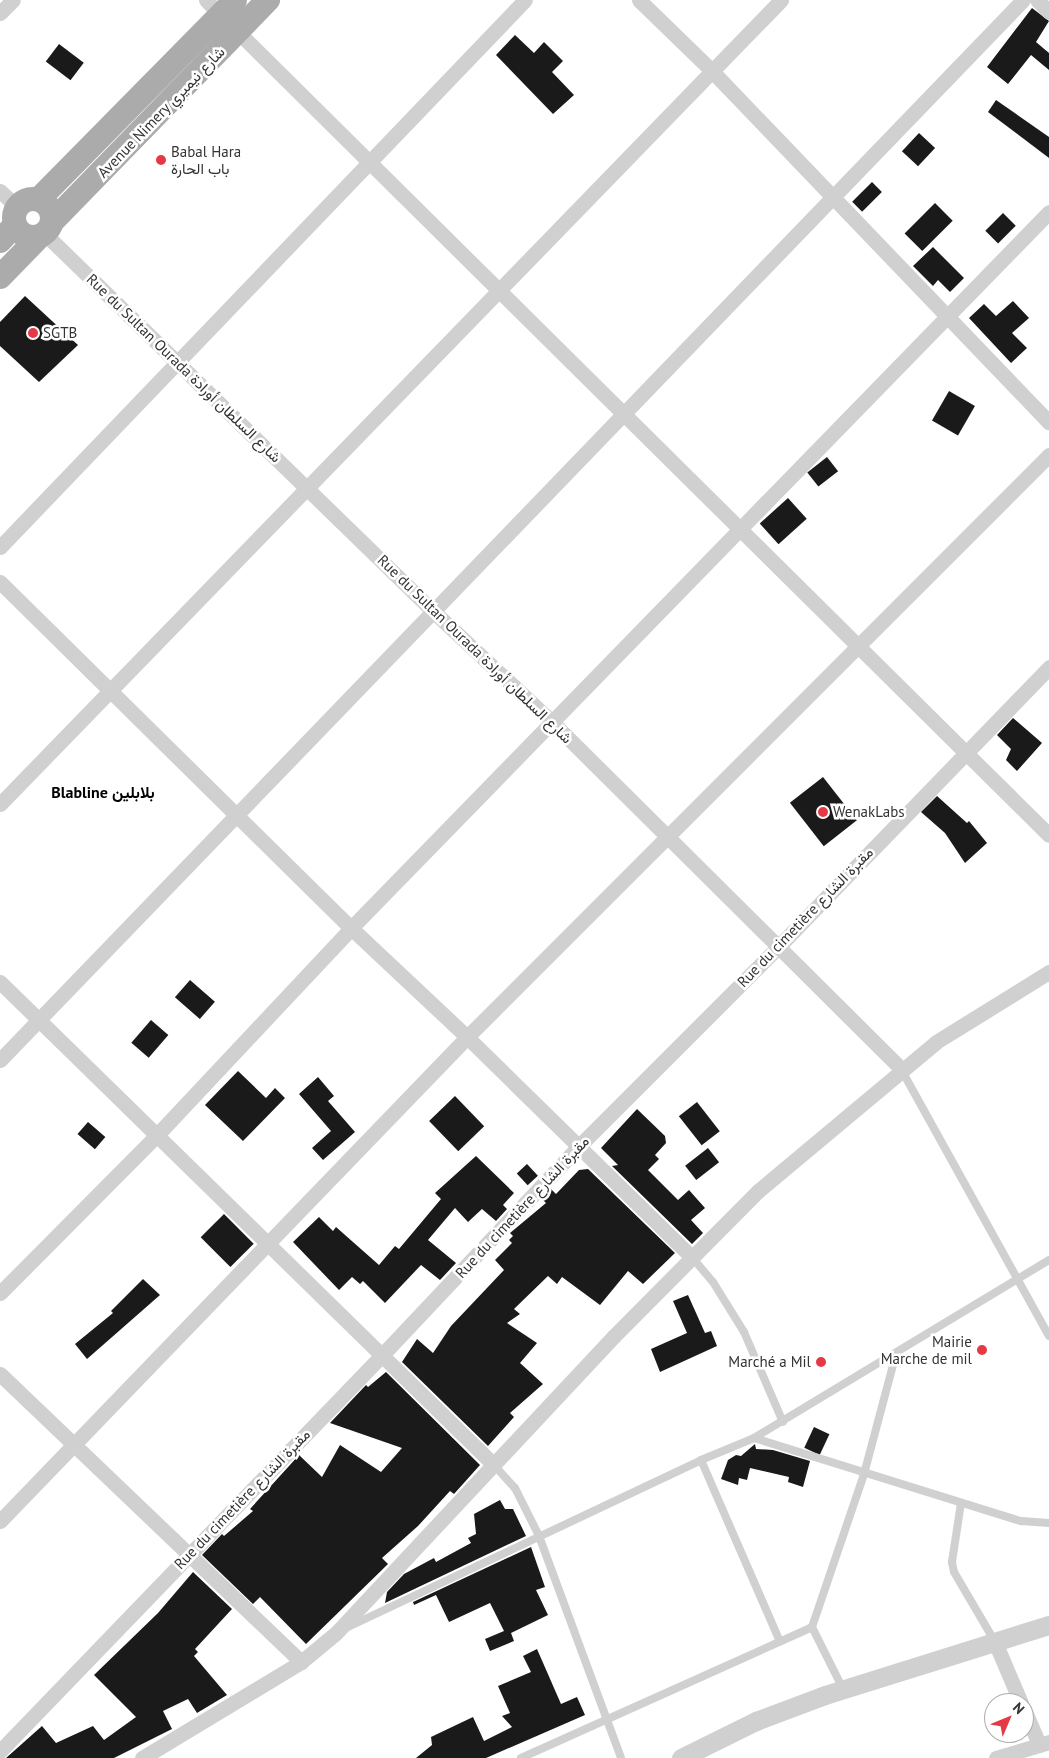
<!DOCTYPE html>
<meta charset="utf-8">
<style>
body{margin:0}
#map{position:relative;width:1049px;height:1758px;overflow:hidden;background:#fff;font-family:"PT Sans",Vazirmatn,sans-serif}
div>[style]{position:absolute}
.building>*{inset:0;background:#1a1a1a;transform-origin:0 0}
.service>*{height:8px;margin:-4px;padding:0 4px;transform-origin:4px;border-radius:4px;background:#d0d0d0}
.minor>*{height:15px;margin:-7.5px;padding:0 7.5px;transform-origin:7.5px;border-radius:7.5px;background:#d0d0d0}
.tertiary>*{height:19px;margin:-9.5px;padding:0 9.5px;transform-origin:9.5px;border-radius:9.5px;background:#d0d0d0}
.primary>*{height:24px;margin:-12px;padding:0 12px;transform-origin:12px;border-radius:12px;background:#ababab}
.primary>.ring{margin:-12px;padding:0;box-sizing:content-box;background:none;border:24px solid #ababab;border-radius:50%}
.dots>*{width:14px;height:14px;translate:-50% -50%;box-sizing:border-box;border:2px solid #fff;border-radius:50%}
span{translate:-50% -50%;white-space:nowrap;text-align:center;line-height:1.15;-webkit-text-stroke:5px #fff;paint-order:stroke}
.street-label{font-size:15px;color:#333}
.poi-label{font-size:15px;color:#333}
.left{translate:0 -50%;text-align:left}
.right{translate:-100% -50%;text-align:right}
.neighbourhood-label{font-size:16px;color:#000;font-weight:700}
.north{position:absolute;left:984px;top:1693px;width:50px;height:50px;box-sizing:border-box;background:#fff;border:1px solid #adadad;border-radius:50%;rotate:45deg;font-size:14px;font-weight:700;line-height:20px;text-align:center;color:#333}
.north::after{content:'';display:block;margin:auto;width:18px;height:22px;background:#e63946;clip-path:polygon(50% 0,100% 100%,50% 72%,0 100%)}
</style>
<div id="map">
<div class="building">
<div style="clip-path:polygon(1032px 8px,1049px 21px,1036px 42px,1049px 53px,1049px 70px,1031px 55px,1008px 84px,987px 67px)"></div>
<div style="clip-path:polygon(515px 35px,534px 53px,544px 42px,563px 61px,552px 72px,574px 95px,553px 114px,496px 55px)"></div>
<div style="left:59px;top:44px;width:31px;height:22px;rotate:37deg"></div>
<div style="clip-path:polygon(996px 100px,1049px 137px,1049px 158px,988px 112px)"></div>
<div style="left:919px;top:133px;width:22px;height:25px;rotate:43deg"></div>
<div style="left:872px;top:182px;width:14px;height:28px;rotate:45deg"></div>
<div style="left:935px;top:203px;width:25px;height:43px;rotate:45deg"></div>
<div style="left:1003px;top:213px;width:18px;height:25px;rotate:45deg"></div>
<div style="clip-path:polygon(933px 247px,964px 278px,950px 292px,938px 280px,933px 286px,913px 266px)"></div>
<div style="clip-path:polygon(25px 296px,78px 345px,39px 382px,0 346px,0 322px)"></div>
<div style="clip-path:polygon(1013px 301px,1029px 318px,1012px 333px,1027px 348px,1011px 363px,969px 318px,984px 304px,996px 316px)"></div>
<div style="left:949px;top:391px;width:30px;height:34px;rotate:30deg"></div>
<div style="left:827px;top:457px;width:18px;height:25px;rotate:52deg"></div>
<div style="left:788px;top:498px;width:28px;height:38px;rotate:48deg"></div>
<div style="clip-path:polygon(1013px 718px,1042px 743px,1017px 771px,1006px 760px,1011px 749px,997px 735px)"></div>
<div style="left:823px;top:777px;width:55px;height:42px;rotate:52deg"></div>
<div style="clip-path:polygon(937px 796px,967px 823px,969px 821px,987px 843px,965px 863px,945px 833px,921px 812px)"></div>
<div style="left:190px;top:980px;width:33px;height:23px;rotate:41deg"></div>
<div style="left:151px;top:1020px;width:23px;height:30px;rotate:41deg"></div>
<div style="clip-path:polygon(238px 1071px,266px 1098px,275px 1088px,285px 1098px,243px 1141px,205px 1105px)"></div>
<div style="clip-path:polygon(318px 1077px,334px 1096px,328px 1101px,355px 1132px,323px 1160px,312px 1148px,331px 1131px,299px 1094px)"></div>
<div style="left:455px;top:1096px;width:42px;height:36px;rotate:46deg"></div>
<div style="left:697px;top:1102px;width:37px;height:23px;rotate:52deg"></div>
<div style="clip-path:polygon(637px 1109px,665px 1136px,666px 1143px,655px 1155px,659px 1159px,648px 1170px,678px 1200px,689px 1190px,705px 1208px,691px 1220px,703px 1233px,692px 1244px,612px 1166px,618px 1165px,601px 1148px)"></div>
<div style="left:88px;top:1122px;width:23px;height:16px;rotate:41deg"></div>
<div style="left:708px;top:1148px;width:18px;height:29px;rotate:52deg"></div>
<div style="clip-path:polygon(476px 1156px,514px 1193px,503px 1205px,507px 1209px,496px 1221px,482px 1209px,468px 1222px,455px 1208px,428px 1240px,456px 1263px,440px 1280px,421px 1265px,385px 1303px,363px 1281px,360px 1284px,352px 1277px,339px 1290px,293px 1242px,319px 1217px,333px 1231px,336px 1227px,379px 1265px,395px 1246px,399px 1249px,441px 1199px,435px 1193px)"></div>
<div style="left:527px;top:1164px;width:16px;height:14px;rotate:47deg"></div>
<div style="clip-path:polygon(588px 1169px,675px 1253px,643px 1284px,628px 1271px,600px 1305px,562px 1277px,557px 1284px,548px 1276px,514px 1309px,520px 1314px,507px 1323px,537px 1343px,520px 1363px,543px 1384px,510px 1413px,514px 1417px,488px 1446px,402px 1362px,417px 1339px,433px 1353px,451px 1326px,504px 1270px,495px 1260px,512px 1243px,509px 1240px,513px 1236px,510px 1233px,546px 1203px,542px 1199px,551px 1189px,556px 1194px,579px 1170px)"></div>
<div style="left:224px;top:1214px;width:42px;height:33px;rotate:45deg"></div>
<div style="clip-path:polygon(143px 1279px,160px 1295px,87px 1359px,75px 1344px,113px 1313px,111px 1311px)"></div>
<div style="clip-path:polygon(688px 1295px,705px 1333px,711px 1331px,717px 1346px,660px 1372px,651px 1349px,687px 1333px,673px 1301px)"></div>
<div style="clip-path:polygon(386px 1372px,480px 1465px,454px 1494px,450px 1491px,418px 1526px,382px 1558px,388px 1564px,306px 1644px,260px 1597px,253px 1604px,202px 1555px,222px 1534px,224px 1536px,253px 1511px,250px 1509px,299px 1455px,322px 1477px,340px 1445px,381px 1472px,402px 1448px,330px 1423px,366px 1385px,368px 1387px)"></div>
<div style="left:814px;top:1427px;width:17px;height:23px;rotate:25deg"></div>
<div style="clip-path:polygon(755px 1444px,756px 1449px,773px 1450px,810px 1461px,803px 1487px,788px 1482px,789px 1477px,750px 1468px,747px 1480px,739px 1478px,738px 1485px,721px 1479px,728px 1460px,736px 1455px,741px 1456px)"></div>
<div style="clip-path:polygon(500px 1500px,505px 1509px,513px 1509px,526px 1536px,385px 1603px,387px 1592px,404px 1574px,434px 1558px,436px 1562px,471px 1543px,468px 1538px,476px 1534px,474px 1514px)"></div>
<div style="clip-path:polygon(531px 1547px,545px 1587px,536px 1590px,548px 1615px,511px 1633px,514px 1641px,490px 1651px,485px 1639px,504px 1631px,490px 1603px,449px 1622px,436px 1595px,414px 1605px,413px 1602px)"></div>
<div style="clip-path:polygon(193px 1572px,232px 1609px,195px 1649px,198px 1652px,194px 1656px,227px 1695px,197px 1713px,188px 1699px,163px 1711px,172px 1729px,114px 1758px,6px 1758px,42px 1726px,56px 1743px,93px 1726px,104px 1740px,136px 1717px,94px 1675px,158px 1613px)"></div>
<div style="clip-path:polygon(537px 1649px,561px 1704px,577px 1697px,585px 1715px,486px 1758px,416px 1758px,432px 1745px,431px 1737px,473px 1717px,484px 1741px,512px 1727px,502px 1716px,510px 1713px,498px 1686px,531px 1672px,523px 1656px)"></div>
</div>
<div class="service">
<div style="left:901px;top:1069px;width:305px;rotate:61deg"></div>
<div style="left:691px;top:1256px;width:34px;rotate:50deg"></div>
<div style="left:713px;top:1282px;width:59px;rotate:58.2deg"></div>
<div style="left:744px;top:1332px;width:98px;rotate:66.6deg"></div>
<div style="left:754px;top:1438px;width:280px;rotate:17.3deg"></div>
<div style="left:1021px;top:1521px;width:28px;rotate:4deg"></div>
<div style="left:701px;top:1460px;width:198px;rotate:66.5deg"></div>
<div style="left:494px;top:1465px;width:31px;rotate:48deg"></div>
<div style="left:515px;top:1488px;width:54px;rotate:63.4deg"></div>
<div style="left:539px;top:1536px;width:237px;rotate:69.7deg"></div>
<div style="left:961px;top:1503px;width:60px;rotate:98.7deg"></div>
<div style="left:952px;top:1562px;width:10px;rotate:79deg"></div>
<div style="left:954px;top:1572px;width:81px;rotate:59.6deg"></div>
<div style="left:346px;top:1628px;width:393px;rotate:-25.3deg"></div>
<div style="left:701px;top:1460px;width:57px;rotate:-22.5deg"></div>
<div style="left:754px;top:1438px;width:345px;rotate:-31.1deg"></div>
<div style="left:843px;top:1689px;width:69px;rotate:-116.6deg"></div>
<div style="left:812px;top:1627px;width:162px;rotate:-71.2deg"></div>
<div style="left:864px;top:1474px;width:124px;rotate:-75.1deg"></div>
<div style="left:521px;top:1758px;width:319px;rotate:-24.2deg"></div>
</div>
<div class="minor">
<div style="left:206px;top:0;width:21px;rotate:47deg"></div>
<div style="left:639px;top:0;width:100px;rotate:44.2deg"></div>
<div style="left:711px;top:70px;width:488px;rotate:46.2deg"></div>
<div style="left:1037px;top:0;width:17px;rotate:45deg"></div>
<div style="left:0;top:13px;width:18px;rotate:-45deg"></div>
<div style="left:238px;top:32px;width:1141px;rotate:44.72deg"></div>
<div style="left:0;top:191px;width:23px;rotate:43deg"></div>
<div style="left:45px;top:234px;width:544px;rotate:44.18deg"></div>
<div style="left:435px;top:613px;width:161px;rotate:43deg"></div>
<div style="left:553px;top:723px;width:491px;rotate:44.8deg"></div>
<div style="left:0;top:547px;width:758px;rotate:-46.18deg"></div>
<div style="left:0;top:582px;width:493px;rotate:44.6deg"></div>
<div style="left:351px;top:928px;width:159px;rotate:43.2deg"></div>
<div style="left:467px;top:1037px;width:313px;rotate:44.4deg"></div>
<div style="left:0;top:804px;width:1121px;rotate:-45.83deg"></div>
<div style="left:0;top:982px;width:691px;rotate:44.35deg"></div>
<div style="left:0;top:1060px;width:1473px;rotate:-46.02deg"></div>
<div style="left:0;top:1293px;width:221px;rotate:-45.2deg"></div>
<div style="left:156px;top:1136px;width:285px;rotate:-46.8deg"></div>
<div style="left:351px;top:928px;width:1000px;rotate:-45.73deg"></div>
<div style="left:0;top:1374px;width:417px;rotate:43.7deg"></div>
<div style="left:0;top:1521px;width:673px;rotate:-46.02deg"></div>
<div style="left:467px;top:1037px;width:823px;rotate:-45deg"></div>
<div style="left:995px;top:1642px;width:66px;rotate:66.9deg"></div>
<div style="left:1024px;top:1709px;width:39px;rotate:67deg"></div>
<div style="left:0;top:1751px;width:552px;rotate:-46.03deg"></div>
<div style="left:383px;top:1354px;width:287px;rotate:-46.7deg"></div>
<div style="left:580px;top:1145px;width:280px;rotate:-45deg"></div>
<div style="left:778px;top:947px;width:390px;rotate:-45.9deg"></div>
<div style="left:142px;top:1758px;width:186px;rotate:-31.1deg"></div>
<div style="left:301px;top:1662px;width:45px;rotate:-39.6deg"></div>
<div style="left:336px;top:1633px;width:407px;rotate:-46.9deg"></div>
<div style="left:614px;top:1336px;width:204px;rotate:-45.2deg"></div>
<div style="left:758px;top:1191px;width:232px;rotate:-39.9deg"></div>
<div style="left:936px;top:1042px;width:133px;rotate:-31.8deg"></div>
<div style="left:996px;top:1758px;width:55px;rotate:-16.8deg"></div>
</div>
<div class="tertiary">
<div style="left:681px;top:1758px;width:84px;rotate:-26.3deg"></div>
<div style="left:756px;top:1721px;width:74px;rotate:-20.6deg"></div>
<div style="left:825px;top:1695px;width:235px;rotate:-17.4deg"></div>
</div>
<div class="primary">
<div class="ring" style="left:14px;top:199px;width:14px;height:14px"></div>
<div style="left:39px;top:199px;width:279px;rotate:-45.4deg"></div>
<div style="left:52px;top:222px;width:310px;rotate:-45.8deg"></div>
<div style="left:0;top:241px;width:22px;rotate:-47deg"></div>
<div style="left:0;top:277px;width:56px;rotate:-45.7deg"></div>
</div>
<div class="dots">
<div style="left:161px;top:160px;background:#e63946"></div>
<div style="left:33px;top:333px;background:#e63946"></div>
<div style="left:823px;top:812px;background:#e63946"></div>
<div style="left:982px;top:1350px;background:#e63946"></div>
<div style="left:821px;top:1362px;background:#e63946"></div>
</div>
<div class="street-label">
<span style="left:161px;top:112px;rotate:-46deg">Avenue Nimery شارع نيميري</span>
<span style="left:184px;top:368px;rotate:44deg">Rue du Sultan Ourada شارع السلطان أورادة</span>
<span style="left:475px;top:649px;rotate:44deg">Rue du Sultan Ourada شارع السلطان أورادة</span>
<span style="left:805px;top:917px;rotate:-46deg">Rue du cimetière مقبرة الشارع</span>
<span style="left:522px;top:1207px;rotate:-47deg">Rue du cimetière مقبرة الشارع</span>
<span style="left:242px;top:1499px;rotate:-46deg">Rue du cimetière مقبرة الشارع</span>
</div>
<div class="poi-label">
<span class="left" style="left:171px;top:160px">Babal Hara<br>باب الحارة</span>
<span class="left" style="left:43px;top:333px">SGTB</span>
<span class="left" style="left:833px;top:812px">WenakLabs</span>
<span class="right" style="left:972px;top:1350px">Mairie<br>Marche de mil</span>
<span class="right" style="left:811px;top:1362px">Marché a Mil</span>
</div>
<div class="neighbourhood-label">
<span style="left:103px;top:792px">Blabline بلابلين</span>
</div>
<div class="north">N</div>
</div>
